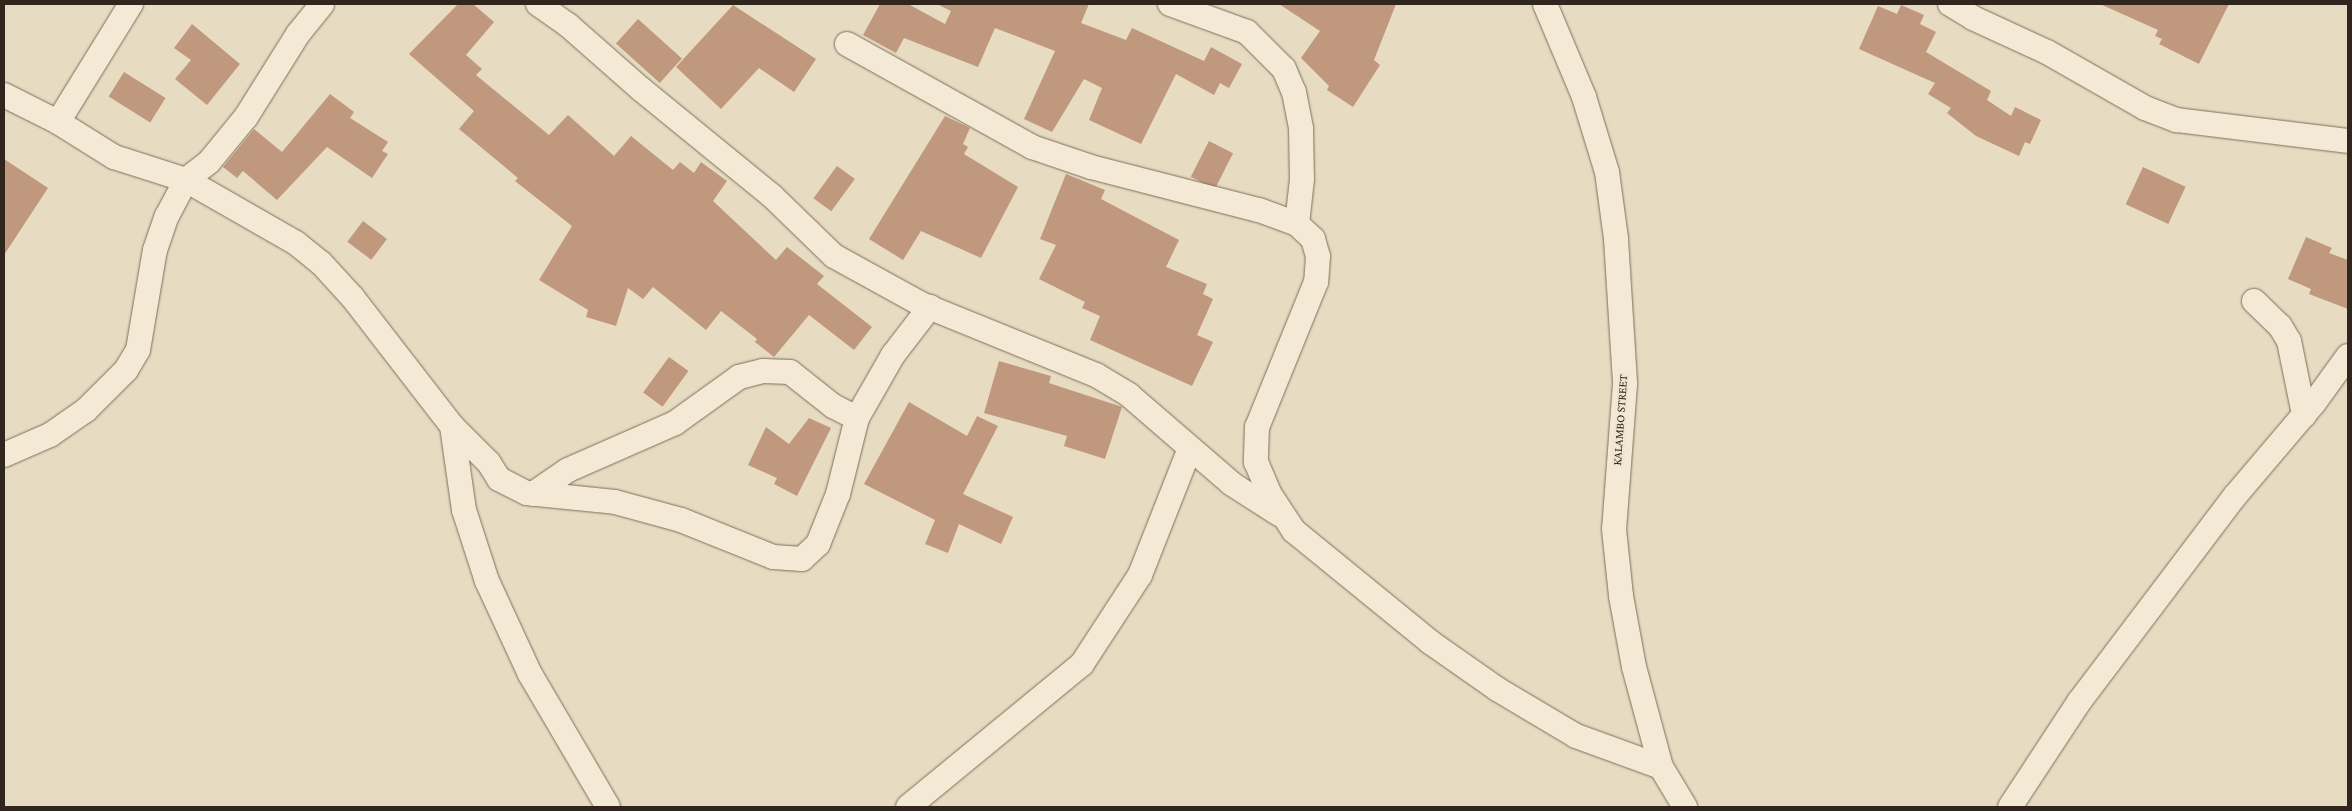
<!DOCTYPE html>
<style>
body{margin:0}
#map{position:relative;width:2352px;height:811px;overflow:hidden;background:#e7dbc2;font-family:"Crimson Pro",serif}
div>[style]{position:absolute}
.building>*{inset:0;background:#c0987d;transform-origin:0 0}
.roads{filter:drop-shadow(0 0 1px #7e6e5c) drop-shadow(0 0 1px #7e6e5c)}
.minor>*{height:24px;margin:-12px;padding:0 12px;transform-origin:12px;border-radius:12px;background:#f3e9d4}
span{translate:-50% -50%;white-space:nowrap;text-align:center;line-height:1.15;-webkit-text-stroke:4.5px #efe6d1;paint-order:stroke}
.street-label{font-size:12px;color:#30261e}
.frame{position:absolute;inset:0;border:5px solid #30261e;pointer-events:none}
</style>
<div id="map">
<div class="building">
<div style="clip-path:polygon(458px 4px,473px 4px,494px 22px,466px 55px,482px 69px,476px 75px,549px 135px,568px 115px,614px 156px,631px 136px,673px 170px,680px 162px,694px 173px,701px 162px,727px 181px,713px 201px,776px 260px,787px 247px,824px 276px,817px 284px,872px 327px,854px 350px,809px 315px,774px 357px,755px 342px,757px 339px,721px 311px,706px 330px,653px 287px,643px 299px,628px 288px,616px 326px,586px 317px,588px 310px,539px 280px,572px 226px,515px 181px,518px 178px,459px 129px,474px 111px,409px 54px)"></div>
<div style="clip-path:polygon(880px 4px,908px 4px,945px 24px,951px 11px,937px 4px,1089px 4px,1081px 23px,1126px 40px,1132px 28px,1204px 61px,1211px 47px,1242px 64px,1229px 88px,1220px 83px,1214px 95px,1176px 74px,1141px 144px,1089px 120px,1102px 88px,1084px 79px,1052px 132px,1024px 119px,1055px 51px,995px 28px,978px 67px,904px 38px,896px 53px,863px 35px)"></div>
<div style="clip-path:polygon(1279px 4px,1396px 4px,1374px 60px,1380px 65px,1353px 107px,1327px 90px,1329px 86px,1301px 58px,1320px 31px)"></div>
<div style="clip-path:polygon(2100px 4px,2229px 4px,2199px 64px,2159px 44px,2162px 39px,2155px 36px,2158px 30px)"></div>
<div style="clip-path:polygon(733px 5px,816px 59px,794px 92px,759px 68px,721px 109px,676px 67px)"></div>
<div style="clip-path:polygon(1901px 5px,1924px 15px,1920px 24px,1936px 32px,1926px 52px,1991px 91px,1987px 100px,2011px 116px,2015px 107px,2041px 120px,2030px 144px,2025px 142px,2019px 156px,1976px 136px,1947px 113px,1951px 108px,1928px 94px,1935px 83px,1859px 49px,1878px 6px,1897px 14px)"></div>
<div style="left:638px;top:19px;width:59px;height:33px;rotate:42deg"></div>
<div style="clip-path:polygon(192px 24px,240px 64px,207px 105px,175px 79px,191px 60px,174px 48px)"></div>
<div style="left:124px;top:72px;width:49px;height:29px;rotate:32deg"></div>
<div style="clip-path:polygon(330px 94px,354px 112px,350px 118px,388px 142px,382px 151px,388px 154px,372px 178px,327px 147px,277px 200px,243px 171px,237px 178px,223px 167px,254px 129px,282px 152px)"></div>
<div style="clip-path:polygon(945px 116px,970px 128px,963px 144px,968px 147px,964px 154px,1018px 187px,981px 258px,921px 231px,903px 260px,869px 239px)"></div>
<div style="left:1209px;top:141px;width:27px;height:40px;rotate:27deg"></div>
<div style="clip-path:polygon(4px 159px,48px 188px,4px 255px)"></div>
<div style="left:837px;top:166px;width:22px;height:40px;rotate:36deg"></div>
<div style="left:2143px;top:167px;width:47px;height:41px;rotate:25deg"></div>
<div style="clip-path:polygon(1066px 174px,1105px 190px,1101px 199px,1179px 240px,1166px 267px,1207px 284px,1203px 294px,1213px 299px,1197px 335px,1213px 342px,1192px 386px,1090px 340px,1100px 316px,1082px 308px,1085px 302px,1039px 279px,1056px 245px,1040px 239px)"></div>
<div style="left:363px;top:221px;width:30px;height:26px;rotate:37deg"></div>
<div style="clip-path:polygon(2306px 237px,2332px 248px,2329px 253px,2348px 260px,2348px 309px,2309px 294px,2311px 289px,2288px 279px)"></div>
<div style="left:669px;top:357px;width:24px;height:44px;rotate:36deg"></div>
<div style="clip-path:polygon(999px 361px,1051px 376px,1049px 383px,1122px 407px,1105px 459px,1064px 446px,1067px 436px,984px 413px)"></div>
<div style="clip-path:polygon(909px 402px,967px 436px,977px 416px,998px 426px,963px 494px,1013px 517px,1001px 544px,959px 524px,948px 553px,925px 544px,935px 520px,864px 484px)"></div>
<div style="clip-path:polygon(809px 418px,831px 428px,797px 496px,774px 484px,777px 478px,748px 465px,766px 427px,789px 444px)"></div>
</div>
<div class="roads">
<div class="minor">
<div style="left:538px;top:4px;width:37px;rotate:35deg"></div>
<div style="left:568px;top:25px;width:98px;rotate:41.3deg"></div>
<div style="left:642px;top:90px;width:168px;rotate:39.2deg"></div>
<div style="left:772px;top:196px;width:86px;rotate:44.1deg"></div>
<div style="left:834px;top:256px;width:99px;rotate:28.9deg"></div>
<div style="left:921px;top:304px;width:189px;rotate:22.1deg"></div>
<div style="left:1096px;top:375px;width:39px;rotate:31deg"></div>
<div style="left:1129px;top:395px;width:136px;rotate:40.8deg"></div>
<div style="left:1232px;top:484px;width:56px;rotate:32.6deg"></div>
<div style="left:1170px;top:4px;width:82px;rotate:20deg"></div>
<div style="left:1247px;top:32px;width:52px;rotate:45deg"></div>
<div style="left:1284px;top:69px;width:25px;rotate:67deg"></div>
<div style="left:1294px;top:92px;width:38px;rotate:79deg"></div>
<div style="left:1301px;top:129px;width:50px;rotate:88.9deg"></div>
<div style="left:1302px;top:179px;width:45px;rotate:96.3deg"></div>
<div style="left:1545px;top:4px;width:101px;rotate:67.2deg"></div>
<div style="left:1584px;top:97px;width:78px;rotate:73deg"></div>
<div style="left:1607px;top:172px;width:68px;rotate:82.3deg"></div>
<div style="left:1616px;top:239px;width:145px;rotate:86.4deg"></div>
<div style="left:1625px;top:384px;width:145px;rotate:94.3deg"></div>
<div style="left:1614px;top:529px;width:67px;rotate:84deg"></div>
<div style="left:1621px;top:596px;width:72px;rotate:79.6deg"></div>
<div style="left:1634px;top:667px;width:104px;rotate:74.9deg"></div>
<div style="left:1661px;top:767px;width:47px;rotate:59deg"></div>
<div style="left:1950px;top:4px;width:27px;rotate:31deg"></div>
<div style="left:1973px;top:18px;width:81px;rotate:24.7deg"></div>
<div style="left:2047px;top:52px;width:113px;rotate:29.7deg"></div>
<div style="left:2145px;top:108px;width:34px;rotate:21deg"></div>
<div style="left:2177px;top:120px;width:172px;rotate:7deg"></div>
<div style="left:847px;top:44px;width:212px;rotate:29.1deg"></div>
<div style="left:1032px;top:147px;width:62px;rotate:18.7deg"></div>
<div style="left:1091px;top:167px;width:173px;rotate:14.4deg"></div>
<div style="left:1259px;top:210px;width:40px;rotate:20.2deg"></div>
<div style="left:1297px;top:224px;width:22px;rotate:43deg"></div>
<div style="left:1313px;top:239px;width:18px;rotate:74deg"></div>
<div style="left:1318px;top:256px;width:26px;rotate:94deg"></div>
<div style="left:1316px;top:282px;width:157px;rotate:112.1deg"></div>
<div style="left:1257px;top:427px;width:35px;rotate:92deg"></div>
<div style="left:1256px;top:462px;width:34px;rotate:67deg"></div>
<div style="left:1269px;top:493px;width:45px;rotate:56.7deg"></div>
<div style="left:1294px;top:531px;width:176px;rotate:39.2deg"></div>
<div style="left:1430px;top:642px;width:82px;rotate:35deg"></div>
<div style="left:1497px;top:689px;width:92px;rotate:30.7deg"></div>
<div style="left:1576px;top:736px;width:90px;rotate:20deg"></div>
<div style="left:4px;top:95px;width:60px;rotate:26.6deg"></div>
<div style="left:58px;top:122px;width:66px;rotate:32deg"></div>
<div style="left:114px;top:157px;width:76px;rotate:17.7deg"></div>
<div style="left:186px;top:180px;width:127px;rotate:29.8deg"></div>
<div style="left:296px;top:243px;width:32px;rotate:39deg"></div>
<div style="left:321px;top:263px;width:47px;rotate:47.6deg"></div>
<div style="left:353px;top:298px;width:162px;rotate:52.3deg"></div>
<div style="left:452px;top:426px;width:52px;rotate:45deg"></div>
<div style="left:489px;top:463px;width:19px;rotate:58deg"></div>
<div style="left:499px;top:479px;width:31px;rotate:27deg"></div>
<div style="left:527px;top:493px;width:88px;rotate:5.8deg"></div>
<div style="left:615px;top:502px;width:68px;rotate:15.3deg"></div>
<div style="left:681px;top:520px;width:99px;rotate:21.9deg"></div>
<div style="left:773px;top:557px;width:29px;rotate:4deg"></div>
<div style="left:802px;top:559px;width:22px;rotate:-43deg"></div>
<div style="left:818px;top:544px;width:54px;rotate:-68.2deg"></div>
<div style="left:838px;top:494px;width:78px;rotate:-76deg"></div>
<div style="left:857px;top:418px;width:73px;rotate:-60.3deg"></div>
<div style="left:893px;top:355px;width:61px;rotate:-52.4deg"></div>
<div style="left:58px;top:122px;width:139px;rotate:-58.3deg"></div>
<div style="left:2254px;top:301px;width:36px;rotate:44deg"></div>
<div style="left:2280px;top:326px;width:17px;rotate:59deg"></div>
<div style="left:2289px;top:341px;width:76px;rotate:78.5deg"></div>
<div style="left:452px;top:426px;width:85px;rotate:81.9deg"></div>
<div style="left:464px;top:510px;width:75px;rotate:72.1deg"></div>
<div style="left:487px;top:581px;width:102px;rotate:65.2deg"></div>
<div style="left:530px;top:674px;width:154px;rotate:59.6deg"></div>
<div style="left:4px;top:455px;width:50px;rotate:-23.5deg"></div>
<div style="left:50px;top:435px;width:44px;rotate:-34.8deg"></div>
<div style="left:86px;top:410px;width:57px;rotate:-45deg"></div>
<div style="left:126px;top:370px;width:23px;rotate:-59deg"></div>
<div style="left:138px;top:350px;width:101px;rotate:-80.4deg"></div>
<div style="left:155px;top:250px;width:36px;rotate:-71deg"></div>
<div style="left:167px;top:216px;width:41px;rotate:-62.2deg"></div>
<div style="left:186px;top:180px;width:29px;rotate:-38deg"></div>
<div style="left:209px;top:162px;width:58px;rotate:-50.6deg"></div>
<div style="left:246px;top:117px;width:98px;rotate:-57.9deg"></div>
<div style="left:298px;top:34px;width:38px;rotate:-51deg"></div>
<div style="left:533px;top:494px;width:42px;rotate:-34.4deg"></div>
<div style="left:568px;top:470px;width:117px;rotate:-23.7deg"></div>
<div style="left:675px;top:423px;width:79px;rotate:-35.7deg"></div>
<div style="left:739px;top:377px;width:25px;rotate:-14deg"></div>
<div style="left:763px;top:371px;width:27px;rotate:2deg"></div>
<div style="left:790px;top:372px;width:55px;rotate:38.3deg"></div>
<div style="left:833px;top:406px;width:27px;rotate:27deg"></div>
<div style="left:908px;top:807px;width:225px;rotate:-39.4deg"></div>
<div style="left:1082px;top:664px;width:106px;rotate:-56.9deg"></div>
<div style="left:1140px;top:575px;width:136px;rotate:-68.5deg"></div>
<div style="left:2010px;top:807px;width:126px;rotate:-56.7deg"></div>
<div style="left:2079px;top:702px;width:258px;rotate:-52.9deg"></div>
<div style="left:2235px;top:496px;width:122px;rotate:-49.7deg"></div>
<div style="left:2314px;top:403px;width:58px;rotate:-54.1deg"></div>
</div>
</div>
<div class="street-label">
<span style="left:1621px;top:420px;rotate:-86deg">KALAMBO STREET</span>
</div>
<div class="frame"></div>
</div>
